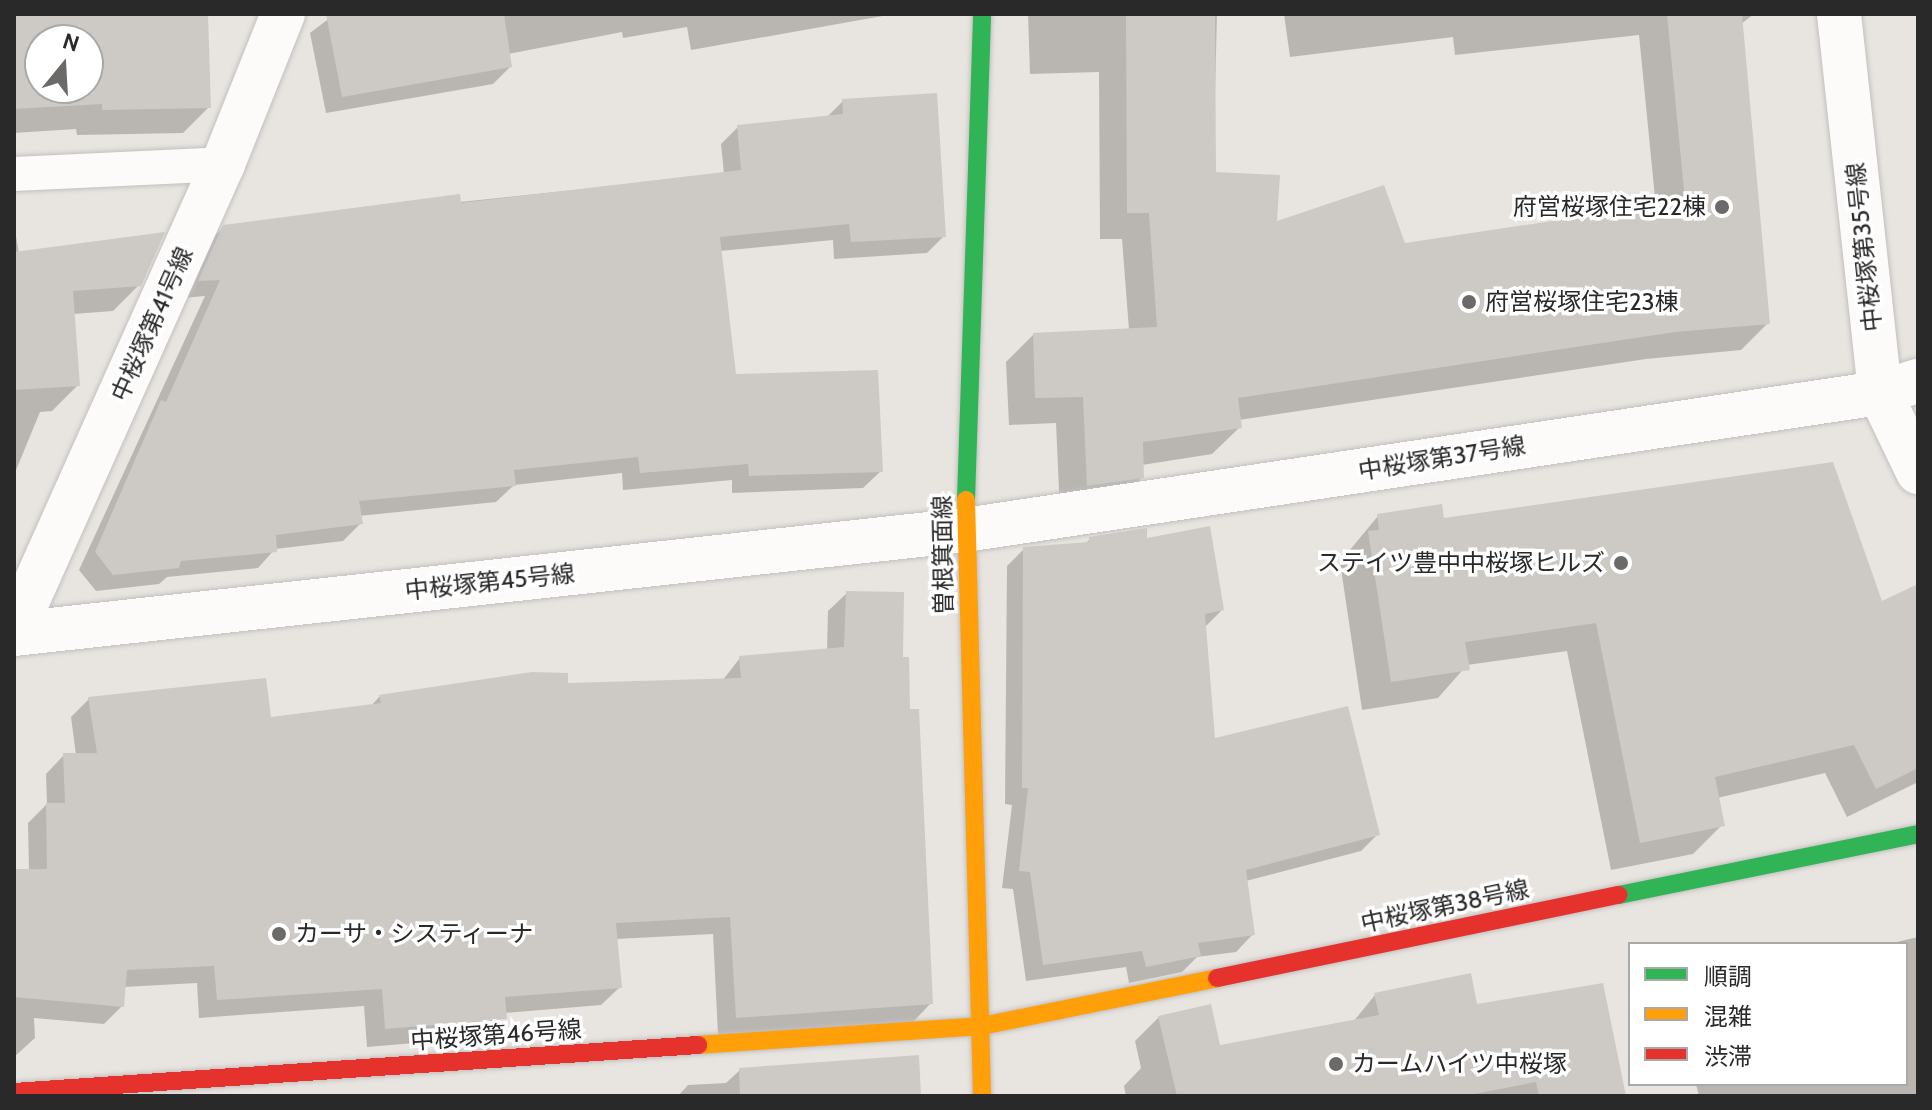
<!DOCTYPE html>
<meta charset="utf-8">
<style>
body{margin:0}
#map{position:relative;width:1932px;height:1110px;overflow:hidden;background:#e8e4df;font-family:Cabin,"Noto Sans JP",sans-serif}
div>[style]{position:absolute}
.shadow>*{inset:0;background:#0003}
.building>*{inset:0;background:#cdcac6}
.roads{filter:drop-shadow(0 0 2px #c1c0c0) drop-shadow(0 0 2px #c1c0c0)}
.lane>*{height:34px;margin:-17px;padding:0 17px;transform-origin:17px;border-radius:17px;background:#fcfbfa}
.street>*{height:44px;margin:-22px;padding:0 22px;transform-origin:22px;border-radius:22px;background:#fcfbfa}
.fast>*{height:18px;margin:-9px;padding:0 9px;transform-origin:9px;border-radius:9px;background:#30b455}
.slow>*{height:18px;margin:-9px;padding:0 9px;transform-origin:9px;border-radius:9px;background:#ff9f0a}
.jam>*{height:18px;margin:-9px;padding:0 9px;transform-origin:9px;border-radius:9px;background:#e5322d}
.dots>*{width:22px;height:22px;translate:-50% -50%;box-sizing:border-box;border:4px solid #fff;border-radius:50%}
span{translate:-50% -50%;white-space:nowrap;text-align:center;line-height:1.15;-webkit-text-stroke:7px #fff;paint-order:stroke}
.poi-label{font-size:24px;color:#292929}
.right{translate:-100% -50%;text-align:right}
.left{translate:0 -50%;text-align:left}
.street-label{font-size:24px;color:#292929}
.frame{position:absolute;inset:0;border:16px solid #292929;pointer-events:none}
.legend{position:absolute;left:1628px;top:942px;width:280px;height:144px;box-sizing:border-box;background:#fff;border:2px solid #a9a9a9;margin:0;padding:10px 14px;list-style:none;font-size:24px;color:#292929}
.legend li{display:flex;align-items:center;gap:16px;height:40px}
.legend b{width:40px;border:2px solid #a9a9a9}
.north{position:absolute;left:24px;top:24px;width:80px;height:80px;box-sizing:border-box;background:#fff;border:2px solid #a9a9a9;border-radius:50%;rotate:18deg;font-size:22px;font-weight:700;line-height:32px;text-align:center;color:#292929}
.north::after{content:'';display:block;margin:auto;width:28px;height:36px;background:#6c6a69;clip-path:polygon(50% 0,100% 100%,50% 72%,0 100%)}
</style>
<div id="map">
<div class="shadow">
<div style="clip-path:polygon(evenodd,14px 14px,206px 14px,209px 107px,183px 133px,77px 135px,76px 129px,14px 133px,14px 14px,40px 40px,88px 40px,88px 88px,40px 88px,40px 40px)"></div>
<div style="clip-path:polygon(335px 14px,894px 14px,691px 50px,687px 27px,623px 38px,622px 32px,508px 54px,510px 67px,493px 84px,326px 113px,310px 33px)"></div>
<div style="clip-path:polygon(1028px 14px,1217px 14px,1213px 174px,1275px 224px,1404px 246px,1656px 208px,1639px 35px,1455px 55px,1453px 37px,1290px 57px,1284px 14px,1754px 14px,1741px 24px,1768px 323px,1741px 350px,1646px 359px,1239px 420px,1240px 427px,1212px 454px,1142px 465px,1142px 477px,1115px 505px,1060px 513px,1056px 423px,1009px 425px,1006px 362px,1033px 335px,1129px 330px,1122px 239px,1100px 239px,1099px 72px,1030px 74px)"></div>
<div style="clip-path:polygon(843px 101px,944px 236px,927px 253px,834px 259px,833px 240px,720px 251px,734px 377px,881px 471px,863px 488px,732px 493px,732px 480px,623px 490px,622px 473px,514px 485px,496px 502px,359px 516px,360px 524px,343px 541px,275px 549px,258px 568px,167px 577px,159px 584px,96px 591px,79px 570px,205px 296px,183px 298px,206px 244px,224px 227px,724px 174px,721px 144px,738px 127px,826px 118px)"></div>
<div style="clip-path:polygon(14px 224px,19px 254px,139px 285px,113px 311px,73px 314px,78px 385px,52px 411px,40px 412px,14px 475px)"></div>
<div style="clip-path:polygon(1378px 516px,1443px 521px,1881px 604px,1918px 615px,1918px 782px,1847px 817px,1825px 773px,1717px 798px,1722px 825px,1693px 854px,1611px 870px,1567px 651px,1467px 665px,1438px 698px,1362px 710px,1340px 562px)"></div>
<div style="clip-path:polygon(1090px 539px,1145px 540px,1222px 610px,1204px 628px,1214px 741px,1378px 834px,1361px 851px,1246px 881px,1253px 934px,1236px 952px,1197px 957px,1182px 972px,1129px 983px,1126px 967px,1026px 981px,1013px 889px,1002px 888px,1012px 805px,1005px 804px,1007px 566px,1024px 549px,1085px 544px)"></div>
<div style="clip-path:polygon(847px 593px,901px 659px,931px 1003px,913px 1022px,718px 1035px,713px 934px,616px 939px,620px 987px,601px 1005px,504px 1013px,486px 1037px,367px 1047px,364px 1006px,199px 1018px,197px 983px,124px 987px,122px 1006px,104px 1024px,34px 1018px,35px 1038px,14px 1057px,14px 871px,29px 871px,28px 823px,47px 804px,46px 774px,64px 755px,76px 755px,71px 717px,89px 699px,269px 719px,370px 707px,380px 696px,722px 681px,740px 658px,827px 651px,828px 611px)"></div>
<div style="clip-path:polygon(1918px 937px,1918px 1096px,1699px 1096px,1696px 1084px,1906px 1084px,1906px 944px,1888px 944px)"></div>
<div style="clip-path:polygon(1375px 995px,1476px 1007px,1624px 1096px,1126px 1096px,1124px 1086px,1141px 1068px,1135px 1041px,1159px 1017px,1218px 1048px,1353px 1022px)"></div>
<div style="clip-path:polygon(740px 1070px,919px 1096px,678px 1096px,688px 1085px,726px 1083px)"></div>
</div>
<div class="building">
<div style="clip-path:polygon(evenodd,14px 14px,208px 14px,211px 108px,102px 110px,102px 104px,14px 109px,14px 14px,40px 40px,88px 40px,88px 88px,40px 88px,40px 40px)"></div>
<div style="clip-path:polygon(326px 14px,504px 14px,512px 67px,342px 97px)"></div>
<div style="clip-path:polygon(1126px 14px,1215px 14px,1216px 172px,1280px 175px,1277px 221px,1384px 185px,1405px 243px,1685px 201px,1667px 14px,1742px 14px,1770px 324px,1675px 332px,1238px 398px,1242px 428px,1143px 442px,1144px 478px,1087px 486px,1083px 397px,1035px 398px,1033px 333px,1157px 327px,1149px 213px,1127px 213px)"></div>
<div style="clip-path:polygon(937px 93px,946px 237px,851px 242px,849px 224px,720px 237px,736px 374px,878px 370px,883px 472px,749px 476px,748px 464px,640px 473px,638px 457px,514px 470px,516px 486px,359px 501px,363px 524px,276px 535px,277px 552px,181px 561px,179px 568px,113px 575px,95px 552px,161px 400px,166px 402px,220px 280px,198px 281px,223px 225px,460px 194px,461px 203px,741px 170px,737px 125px,843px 114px,842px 99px)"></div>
<div style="clip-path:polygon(165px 232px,141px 286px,73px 291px,80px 386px,14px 390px,14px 252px)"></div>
<div style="clip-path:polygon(1833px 462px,1882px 601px,1918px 584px,1918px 768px,1876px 789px,1854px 745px,1715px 777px,1725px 826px,1640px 843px,1596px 623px,1465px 642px,1470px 670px,1391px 682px,1368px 531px,1379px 530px,1377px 514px,1442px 504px,1444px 518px)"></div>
<div style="clip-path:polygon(1210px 526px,1224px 610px,1205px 614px,1215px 738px,1348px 706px,1380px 835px,1246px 870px,1255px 935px,1198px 943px,1201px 956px,1146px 967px,1142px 951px,1043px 965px,1030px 872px,1019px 871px,1028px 788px,1022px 788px,1023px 547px,1089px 542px,1089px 537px,1147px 528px,1147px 538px)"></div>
<div style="clip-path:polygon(846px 591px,904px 592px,903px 657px,909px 657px,910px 709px,919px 709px,933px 1004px,736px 1018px,730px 917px,616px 923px,622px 988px,505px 997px,507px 1019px,385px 1029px,382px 989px,217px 1000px,214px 966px,127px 970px,124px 1007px,14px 997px,14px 869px,47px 869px,46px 803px,65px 803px,63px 753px,97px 753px,88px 697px,266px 678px,271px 717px,381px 703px,379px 695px,532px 672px,568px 673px,568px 683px,741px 678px,739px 656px,844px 647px)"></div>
<div style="clip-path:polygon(1471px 973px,1477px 1004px,1603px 983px,1626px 1096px,1539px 1096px,1536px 1082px,1464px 1096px,1177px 1096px,1158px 1016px,1211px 1004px,1220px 1045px,1379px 1015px,1374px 993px)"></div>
<div style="clip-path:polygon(919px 1055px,921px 1096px,740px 1096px,739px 1068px)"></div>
</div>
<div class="roads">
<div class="lane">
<div style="left:14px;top:174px;width:209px;rotate:-2.7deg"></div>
</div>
<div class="street">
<div style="left:1839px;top:14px;width:381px;rotate:83.8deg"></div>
<div style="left:1880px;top:393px;width:88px;rotate:64.3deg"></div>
<div style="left:14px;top:631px;width:512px;rotate:-65.89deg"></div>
<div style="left:223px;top:164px;width:162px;rotate:-68.2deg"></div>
<div style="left:14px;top:634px;width:957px;rotate:-6.24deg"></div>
<div style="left:965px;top:530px;width:925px;rotate:-8.52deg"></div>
<div style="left:1880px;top:393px;width:40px;rotate:-18deg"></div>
</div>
<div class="fast">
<div style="left:966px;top:500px;width:486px;rotate:-88.1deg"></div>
<div style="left:1619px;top:895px;width:305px;rotate:-11.5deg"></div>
</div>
<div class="slow">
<div style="left:966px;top:500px;width:596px;rotate:88.46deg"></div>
<div style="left:698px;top:1045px;width:285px;rotate:-3.8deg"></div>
<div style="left:982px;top:1026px;width:240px;rotate:-11.5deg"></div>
</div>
<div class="jam">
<div style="left:1217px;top:978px;width:410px;rotate:-11.7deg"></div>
<div style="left:14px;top:1092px;width:686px;rotate:-3.93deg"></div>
</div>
</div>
<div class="dots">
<div style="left:1722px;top:207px;background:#6c6a69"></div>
<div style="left:1469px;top:302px;background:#6c6a69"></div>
<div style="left:1621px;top:563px;background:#6c6a69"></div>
<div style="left:279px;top:934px;background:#6c6a69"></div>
<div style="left:1336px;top:1064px;background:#6c6a69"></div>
</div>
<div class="poi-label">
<span class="right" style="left:1706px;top:207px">府営桜塚住宅22棟</span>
<span class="left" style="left:1485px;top:302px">府営桜塚住宅23棟</span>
<span class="right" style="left:1605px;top:563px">ステイツ豊中中桜塚ヒルズ</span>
<span class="left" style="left:295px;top:934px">カーサ・システィーナ</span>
<span class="left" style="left:1352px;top:1064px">カームハイツ中桜塚</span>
</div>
<div class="street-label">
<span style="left:1864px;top:247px;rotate:-96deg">中桜塚第35号線</span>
<span style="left:152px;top:324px;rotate:-66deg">中桜塚第41号線</span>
<span style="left:1442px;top:458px;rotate:-9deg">中桜塚第37号線</span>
<span style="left:943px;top:555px;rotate:-91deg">曽根箕面線</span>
<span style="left:490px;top:582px;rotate:-6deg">中桜塚第45号線</span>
<span style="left:1445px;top:906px;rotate:-12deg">中桜塚第38号線</span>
<span style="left:496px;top:1035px;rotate:-4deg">中桜塚第46号線</span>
</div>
<div class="frame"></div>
<ul class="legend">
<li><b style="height:10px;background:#30b455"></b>順調</li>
<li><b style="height:10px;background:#ff9f0a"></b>混雑</li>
<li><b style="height:10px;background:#e5322d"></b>渋滞</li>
</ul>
<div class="north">N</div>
</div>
